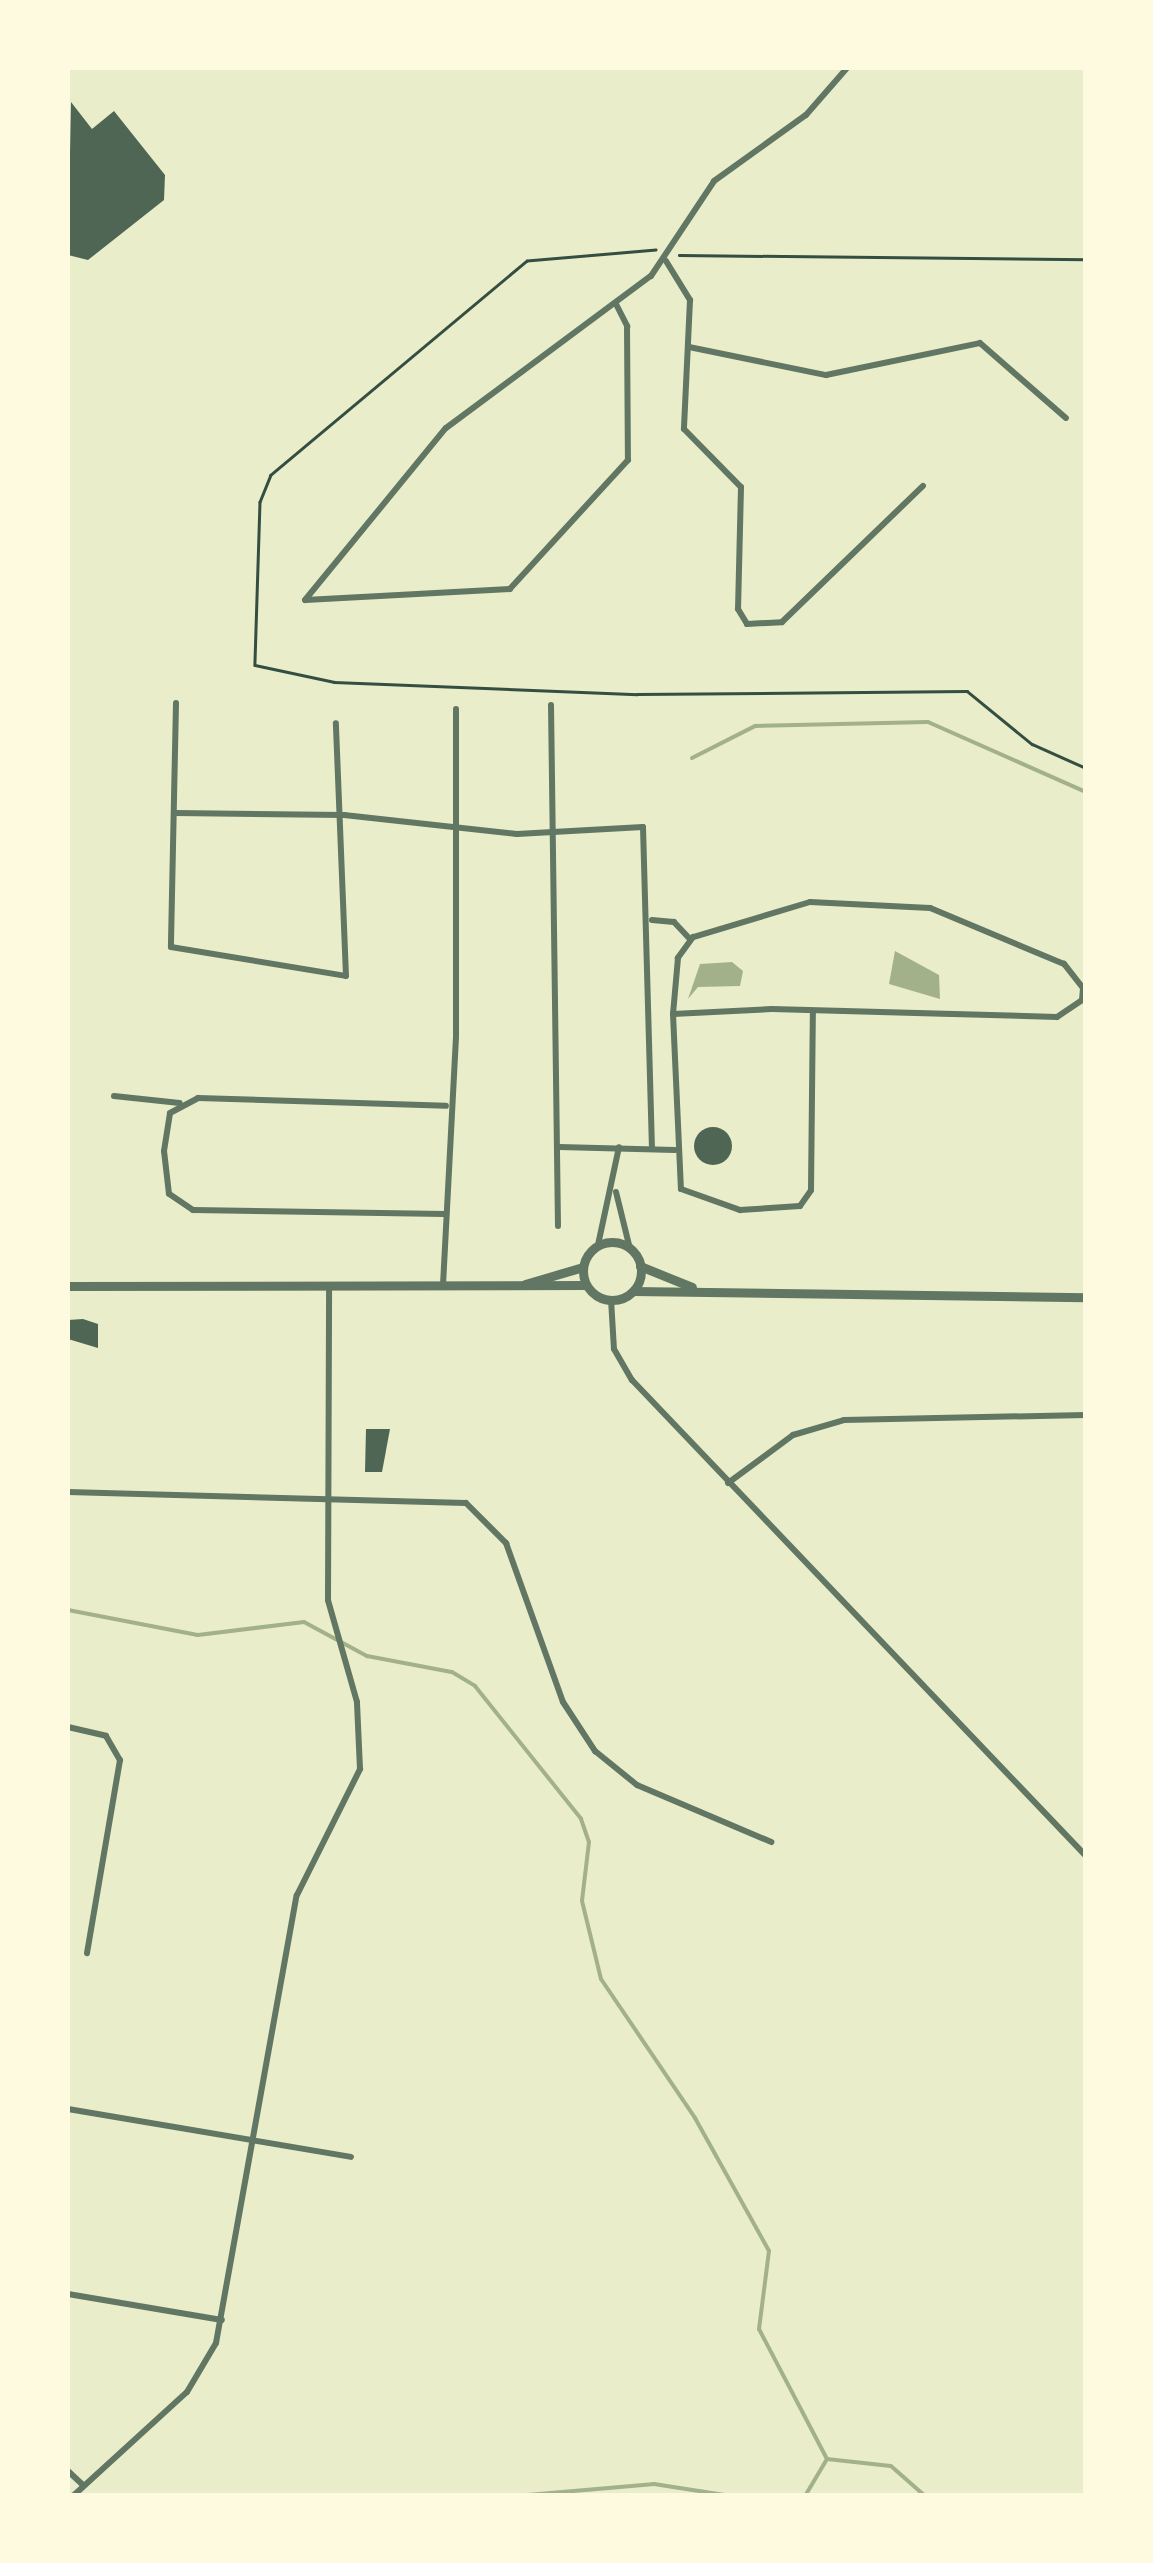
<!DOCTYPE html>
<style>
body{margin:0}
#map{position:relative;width:1153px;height:2563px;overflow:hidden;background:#e9edc9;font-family:Mulish,sans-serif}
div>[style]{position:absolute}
.water>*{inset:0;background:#a3b18a}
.stream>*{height:4px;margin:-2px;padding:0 2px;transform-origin:2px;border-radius:2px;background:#a3b18a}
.building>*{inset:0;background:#4f6655}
.round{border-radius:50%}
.path>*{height:2.5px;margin:-1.25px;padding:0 1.25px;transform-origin:1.25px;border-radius:1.25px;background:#344e41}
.minor>*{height:6px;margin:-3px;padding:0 3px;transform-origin:3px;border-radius:3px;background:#617663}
.tertiary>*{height:9px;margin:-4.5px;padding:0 4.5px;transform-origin:4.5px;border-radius:4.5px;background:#617663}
.tertiary>.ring{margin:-4.5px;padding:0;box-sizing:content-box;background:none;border:9px solid #617663;border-radius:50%}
span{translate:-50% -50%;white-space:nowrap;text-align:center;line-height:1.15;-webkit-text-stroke:8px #fefae0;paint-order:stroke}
.frame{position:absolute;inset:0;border:70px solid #fefae0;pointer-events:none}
</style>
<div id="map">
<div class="water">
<div style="clip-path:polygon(895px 951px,939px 975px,940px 999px,889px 984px)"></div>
<div style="clip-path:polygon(732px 962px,743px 971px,740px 986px,698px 987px,688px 999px,700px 964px)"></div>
</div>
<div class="stream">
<div style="left:692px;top:758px;width:71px;rotate:-26.9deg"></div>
<div style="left:755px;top:726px;width:173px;rotate:-1.3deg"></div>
<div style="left:928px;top:722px;width:173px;rotate:23.9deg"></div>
<div style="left:68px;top:1610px;width:132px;rotate:10.9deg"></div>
<div style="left:198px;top:1635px;width:107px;rotate:-7deg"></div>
<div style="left:304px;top:1622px;width:72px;rotate:28.4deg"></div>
<div style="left:367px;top:1656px;width:86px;rotate:10.7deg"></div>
<div style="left:452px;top:1672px;width:27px;rotate:31deg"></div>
<div style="left:475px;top:1686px;width:170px;rotate:51.4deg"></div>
<div style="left:581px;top:1819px;width:24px;rotate:71deg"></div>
<div style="left:589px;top:1842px;width:59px;rotate:96.8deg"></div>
<div style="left:582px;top:1901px;width:80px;rotate:76.3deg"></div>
<div style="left:601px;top:1979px;width:168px;rotate:55.9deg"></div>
<div style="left:695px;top:2118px;width:152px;rotate:60.9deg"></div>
<div style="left:769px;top:2251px;width:79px;rotate:97.3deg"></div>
<div style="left:759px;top:2329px;width:147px;rotate:62.4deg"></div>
<div style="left:827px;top:2459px;width:43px;rotate:120.7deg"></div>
<div style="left:827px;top:2459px;width:64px;rotate:6.2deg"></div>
<div style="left:891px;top:2466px;width:45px;rotate:41.4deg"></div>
<div style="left:516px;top:2496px;width:139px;rotate:-5deg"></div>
<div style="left:654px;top:2484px;width:78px;rotate:8.9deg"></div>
</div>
<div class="building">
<div style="clip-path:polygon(71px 102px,92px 129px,114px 111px,165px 175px,164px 200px,88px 260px,68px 255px)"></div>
<div class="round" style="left:694px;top:1127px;width:38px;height:38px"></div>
<div style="clip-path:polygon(83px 1319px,98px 1324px,98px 1348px,68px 1339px,68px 1320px)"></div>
<div style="clip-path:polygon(366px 1429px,390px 1429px,382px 1472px,365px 1472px)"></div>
</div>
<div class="path">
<div style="left:656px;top:250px;width:129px;rotate:175.1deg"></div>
<div style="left:527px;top:261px;width:334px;rotate:140.1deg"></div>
<div style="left:271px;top:475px;width:29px;rotate:112deg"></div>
<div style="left:260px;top:502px;width:163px;rotate:91.8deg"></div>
<div style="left:255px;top:665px;width:81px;rotate:12.1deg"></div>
<div style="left:334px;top:682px;width:303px;rotate:2.3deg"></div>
<div style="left:637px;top:694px;width:330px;rotate:-0.5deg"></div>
<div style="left:967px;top:691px;width:84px;rotate:39.2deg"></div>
<div style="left:1032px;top:744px;width:59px;rotate:24deg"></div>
<div style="left:679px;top:255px;width:407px;rotate:0.6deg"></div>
</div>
<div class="minor">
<div style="left:666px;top:261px;width:46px;rotate:58.4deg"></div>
<div style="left:690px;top:300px;width:129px;rotate:92.7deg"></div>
<div style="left:684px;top:429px;width:81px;rotate:45.5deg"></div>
<div style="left:741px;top:487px;width:122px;rotate:91.4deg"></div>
<div style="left:738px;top:609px;width:17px;rotate:59deg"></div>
<div style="left:747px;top:624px;width:35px;rotate:-3deg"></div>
<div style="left:782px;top:622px;width:196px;rotate:-44deg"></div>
<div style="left:616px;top:304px;width:25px;rotate:63deg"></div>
<div style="left:627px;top:326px;width:134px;rotate:89.6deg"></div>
<div style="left:628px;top:460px;width:175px;rotate:132.5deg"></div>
<div style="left:510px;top:589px;width:205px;rotate:176.9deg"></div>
<div style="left:305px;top:600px;width:222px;rotate:-50.7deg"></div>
<div style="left:446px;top:428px;width:255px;rotate:-36.6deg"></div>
<div style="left:651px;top:276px;width:114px;rotate:-56.4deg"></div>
<div style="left:714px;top:181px;width:113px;rotate:-35.7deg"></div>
<div style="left:806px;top:115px;width:62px;rotate:-48.9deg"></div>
<div style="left:689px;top:347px;width:140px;rotate:11.6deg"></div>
<div style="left:826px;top:375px;width:157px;rotate:-11.7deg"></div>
<div style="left:980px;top:343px;width:114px;rotate:41.1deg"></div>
<div style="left:176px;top:703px;width:244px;rotate:91.2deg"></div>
<div style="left:171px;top:947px;width:177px;rotate:9.4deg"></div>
<div style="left:346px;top:976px;width:253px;rotate:-92.3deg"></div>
<div style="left:551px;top:705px;width:521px;rotate:89.23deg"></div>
<div style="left:175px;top:813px;width:169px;rotate:0.7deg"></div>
<div style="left:344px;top:815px;width:174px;rotate:6.3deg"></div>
<div style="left:517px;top:834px;width:126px;rotate:-3.2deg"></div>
<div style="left:643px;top:827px;width:321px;rotate:88.4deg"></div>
<div style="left:652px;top:920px;width:22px;rotate:5deg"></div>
<div style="left:674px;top:922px;width:23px;rotate:47deg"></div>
<div style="left:673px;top:1014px;width:99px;rotate:-2.9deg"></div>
<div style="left:772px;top:1009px;width:285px;rotate:1.6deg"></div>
<div style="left:1057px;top:1017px;width:30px;rotate:-34deg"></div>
<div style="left:1082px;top:1000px;width:12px;rotate:-85deg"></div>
<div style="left:1083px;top:988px;width:31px;rotate:-128deg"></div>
<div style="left:1064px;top:964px;width:145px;rotate:-157.3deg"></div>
<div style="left:930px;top:908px;width:120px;rotate:-177.1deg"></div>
<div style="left:810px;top:902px;width:122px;rotate:163.3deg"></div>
<div style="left:693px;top:937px;width:26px;rotate:126deg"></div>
<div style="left:678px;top:958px;width:56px;rotate:95.1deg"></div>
<div style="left:673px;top:1014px;width:175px;rotate:87.4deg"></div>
<div style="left:681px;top:1189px;width:63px;rotate:19.6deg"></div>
<div style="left:740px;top:1210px;width:60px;rotate:-3.8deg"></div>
<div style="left:800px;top:1206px;width:19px;rotate:-55deg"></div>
<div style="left:811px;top:1190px;width:178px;rotate:-89.4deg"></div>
<div style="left:114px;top:1096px;width:66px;rotate:6.1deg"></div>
<div style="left:559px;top:1147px;width:116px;rotate:1.5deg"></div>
<div style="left:616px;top:1192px;width:59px;rotate:76.2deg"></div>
<div style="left:444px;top:1214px;width:251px;rotate:-179.1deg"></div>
<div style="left:193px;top:1210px;width:29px;rotate:-146deg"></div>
<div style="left:169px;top:1194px;width:43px;rotate:-96.6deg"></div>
<div style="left:164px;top:1151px;width:38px;rotate:-81deg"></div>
<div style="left:170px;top:1113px;width:32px;rotate:-28deg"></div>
<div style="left:198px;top:1098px;width:248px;rotate:1.8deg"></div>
<div style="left:598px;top:1245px;width:100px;rotate:-77.9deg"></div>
<div style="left:443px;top:1285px;width:249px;rotate:-87deg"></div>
<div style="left:456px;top:1036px;width:327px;rotate:-90deg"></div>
<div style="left:611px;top:1299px;width:50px;rotate:86.6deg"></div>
<div style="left:614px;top:1349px;width:36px;rotate:60deg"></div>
<div style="left:632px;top:1380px;width:658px;rotate:46.36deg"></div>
<div style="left:728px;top:1483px;width:81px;rotate:-36.4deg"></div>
<div style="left:793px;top:1435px;width:53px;rotate:-16.4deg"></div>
<div style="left:844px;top:1420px;width:242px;rotate:-1.2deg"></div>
<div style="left:68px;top:1492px;width:398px;rotate:1.6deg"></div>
<div style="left:466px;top:1503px;width:57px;rotate:45deg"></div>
<div style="left:506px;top:1543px;width:169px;rotate:70.3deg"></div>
<div style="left:563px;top:1702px;width:59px;rotate:56.9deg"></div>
<div style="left:595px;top:1751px;width:54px;rotate:39deg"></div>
<div style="left:637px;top:1785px;width:146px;rotate:23deg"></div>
<div style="left:68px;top:1727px;width:39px;rotate:13deg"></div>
<div style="left:106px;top:1736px;width:28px;rotate:60deg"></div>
<div style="left:120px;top:1760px;width:196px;rotate:99.7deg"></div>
<div style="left:68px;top:2109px;width:287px;rotate:9.6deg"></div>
<div style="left:68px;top:2294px;width:156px;rotate:9.6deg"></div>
<div style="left:68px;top:2471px;width:19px;rotate:43deg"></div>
<div style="left:73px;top:2496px;width:154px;rotate:-42.4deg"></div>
<div style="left:187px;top:2392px;width:57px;rotate:-59.4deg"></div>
<div style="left:216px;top:2343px;width:455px;rotate:-79.8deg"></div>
<div style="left:297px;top:1895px;width:141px;rotate:-63.4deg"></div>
<div style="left:360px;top:1769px;width:67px;rotate:-92.6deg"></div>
<div style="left:357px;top:1702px;width:106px;rotate:-105.9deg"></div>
<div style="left:328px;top:1600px;width:315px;rotate:-89.8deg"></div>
</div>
<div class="tertiary">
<div class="ring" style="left:583px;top:1242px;width:49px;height:49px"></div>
<div style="left:640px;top:1266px;width:56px;rotate:22deg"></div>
<div style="left:525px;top:1284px;width:60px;rotate:-16.3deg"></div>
<div style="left:68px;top:1286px;width:518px;rotate:-0.11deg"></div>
<div style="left:633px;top:1291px;width:453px;rotate:0.8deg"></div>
</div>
<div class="frame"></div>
</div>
